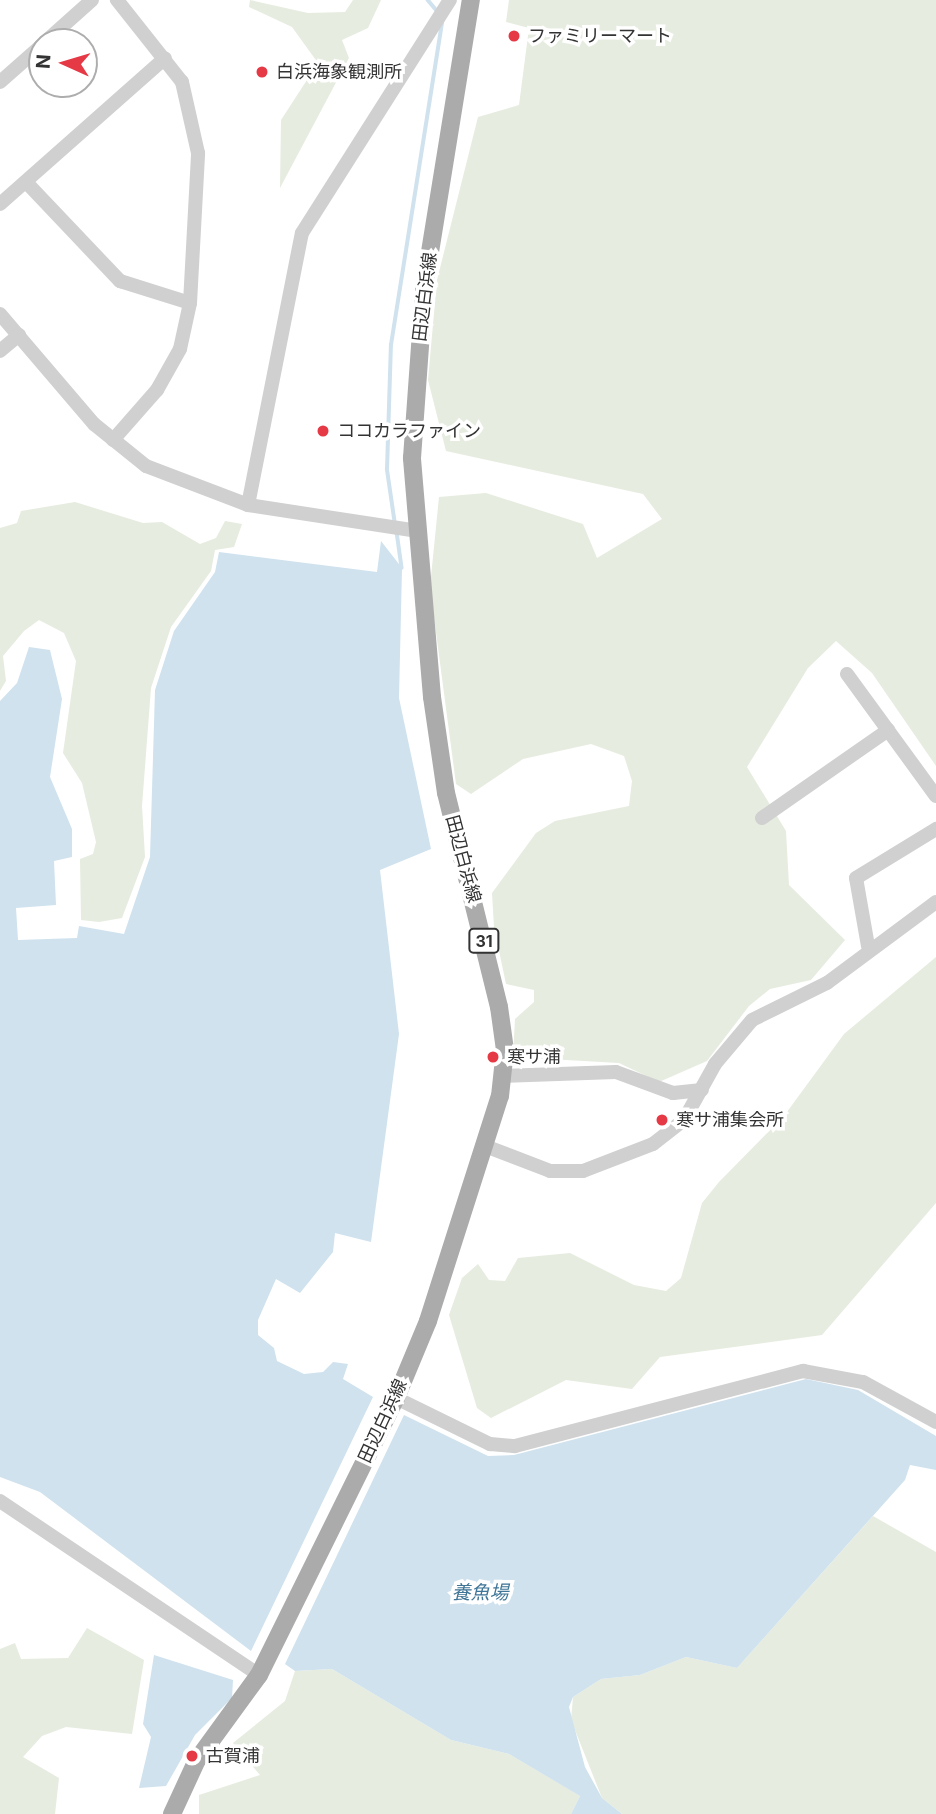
<!DOCTYPE html>
<meta charset="utf-8">
<style>
body{margin:0}
#map{position:relative;width:936px;height:1814px;overflow:hidden;background:#fff;font-family:Inter,"Noto Sans JP",sans-serif}
div>[style]{position:absolute}
.green>*{inset:0;background:#e6ecdf}
.water>*{inset:0;background:#cfe2ee}
.stream>*{height:3.5px;margin:-1.75px;padding:0 1.75px;transform-origin:1.75px;border-radius:1.75px;background:#cfe2ee}
.minor>*{height:14px;margin:-7px;padding:0 7px;transform-origin:7px;border-radius:7px;background:#d0d0d0}
.major>*{height:18px;margin:-9px;padding:0 9px;transform-origin:9px;border-radius:9px;background:#ababab}
.dots>*{width:19px;height:19px;translate:-50% -50%;box-sizing:border-box;border:4px solid #fff;border-radius:50%}
span{translate:-50% -50%;white-space:nowrap;text-align:center;line-height:1.15;-webkit-text-stroke:7px #fff;paint-order:stroke}
.shield-label span{padding:2px 5px;background:#fff;border:2px solid;border-radius:5px;-webkit-text-stroke-width:0}
.shield-label{font-size:16px;color:#333;font-weight:700}
.poi-label{font-size:18px;color:#333}
.left{translate:0 -50%;text-align:left}
.street-label{font-size:18px;color:#333}
.water-label{font-size:19px;color:#3f7597;font-style:italic}
.north{position:absolute;left:28px;top:28px;width:70px;height:70px;box-sizing:border-box;background:#fff;border:2px solid #adadad;border-radius:50%;rotate:274deg;font-size:19px;font-weight:700;line-height:28px;text-align:center;color:#333}
.north::after{content:'';display:block;margin:auto;width:24px;height:32px;background:#e63946;clip-path:polygon(50% 0,100% 100%,50% 72%,0 100%)}
</style>
<div id="map">
<div class="green">
<div style="clip-path:polygon(250px 0,308px 13px,345px 12px,353px 0,381px 0,368px 28px,342px 40px,349px 58px,280px 188px,281px 120px,318px 63px,292px 27px,249px 7px)"></div>
<div style="clip-path:polygon(509px 0,936px 0,936px 766px,872px 673px,836px 641px,808px 668px,747px 767px,786px 831px,789px 885px,845px 940px,811px 980px,770px 989px,749px 1006px,707px 1061px,659px 1082px,619px 1063px,513px 1057px,515px 1019px,534px 1002px,534px 990px,506px 984px,494px 927px,492px 893px,536px 833px,555px 821px,629px 806px,632px 781px,624px 756px,591px 744px,523px 759px,471px 794px,456px 784px,430px 587px,439px 497px,486px 493px,583px 524px,597px 558px,662px 519px,643px 494px,446px 451px,428px 380px,437px 280px,478px 117px,519px 105px,529px 28px,506px 22px)"></div>
<div style="clip-path:polygon(75px 502px,143px 523px,162px 522px,200px 544px,216px 538px,225px 521px,242px 524px,234px 547px,215px 550px,211px 571px,171px 627px,151px 688px,142px 806px,145px 857px,122px 918px,99px 922px,81px 920px,80px 859px,93px 854px,96px 842px,82px 783px,63px 753px,76px 661px,64px 633px,39px 620px,24px 631px,3px 656px,6px 681px,0 691px,0 528px,17px 523px,21px 511px)"></div>
<div style="clip-path:polygon(936px 957px,936px 1203px,822px 1335px,660px 1357px,632px 1389px,566px 1380px,491px 1418px,477px 1408px,449px 1315px,462px 1278px,478px 1264px,489px 1280px,505px 1281px,518px 1258px,570px 1253px,634px 1285px,666px 1291px,681px 1278px,702px 1203px,719px 1182px,784px 1116px,844px 1034px)"></div>
<div style="clip-path:polygon(873px 1516px,936px 1552px,936px 1814px,622px 1814px,602px 1798px,571px 1720px,573px 1697px,601px 1679px,640px 1675px,686px 1657px,737px 1668px)"></div>
<div style="clip-path:polygon(87px 1628px,144px 1660px,132px 1734px,66px 1727px,42px 1736px,23px 1757px,59px 1778px,55px 1814px,0 1814px,0 1649px,15px 1643px,21px 1659px,68px 1658px)"></div>
<div style="clip-path:polygon(332px 1669px,451px 1740px,509px 1754px,572px 1791px,580px 1796px,571px 1814px,199px 1814px,199px 1795px,260px 1775px,233px 1743px,285px 1701px,295px 1671px)"></div>
</div>
<div class="water">
<div style="clip-path:polygon(381px 541px,402px 568px,399px 698px,431px 849px,380px 870px,399px 1034px,371px 1242px,335px 1233px,333px 1252px,300px 1293px,276px 1279px,258px 1320px,258px 1335px,274px 1348px,277px 1361px,304px 1374px,323px 1372px,333px 1362px,348px 1364px,343px 1379px,373px 1397px,251px 1651px,40px 1492px,0 1477px,0 701px,17px 683px,29px 647px,50px 650px,62px 699px,50px 777px,72px 829px,72px 857px,54px 861px,56px 905px,16px 908px,18px 940px,77px 938px,79px 926px,124px 934px,150px 857px,155px 690px,174px 631px,215px 572px,219px 552px,377px 572px)"></div>
<div style="clip-path:polygon(806px 1379px,858px 1390px,936px 1436px,936px 1470px,910px 1465px,905px 1480px,737px 1668px,686px 1657px,640px 1675px,601px 1679px,573px 1697px,569px 1707px,585px 1767px,602px 1798px,622px 1814px,571px 1814px,580px 1796px,509px 1754px,451px 1740px,332px 1669px,295px 1671px,285px 1664px,404px 1415px,488px 1456px,514px 1455px)"></div>
<div style="clip-path:polygon(154px 1655px,233px 1680px,232px 1698px,195px 1735px,166px 1786px,139px 1788px,151px 1737px,143px 1724px)"></div>
</div>
<div class="stream">
<div style="left:428px;top:0;width:16px;rotate:50deg"></div>
<div style="left:395px;top:525px;width:56px;rotate:-98.3deg"></div>
<div style="left:387px;top:470px;width:125px;rotate:-88.2deg"></div>
<div style="left:391px;top:345px;width:331px;rotate:-81deg"></div>
<div style="left:397px;top:532px;width:36px;rotate:82deg"></div>
</div>
<div class="minor">
<div style="left:45px;top:42px;width:63px;rotate:-41.8deg"></div>
<div style="left:0;top:82px;width:56px;rotate:-41.4deg"></div>
<div style="left:26px;top:182px;width:137px;rotate:46.5deg"></div>
<div style="left:120px;top:281px;width:73px;rotate:17.4deg"></div>
<div style="left:0;top:204px;width:220px;rotate:-41.5deg"></div>
<div style="left:0;top:314px;width:145px;rotate:49.5deg"></div>
<div style="left:94px;top:424px;width:67px;rotate:38.9deg"></div>
<div style="left:146px;top:466px;width:109px;rotate:20.9deg"></div>
<div style="left:248px;top:505px;width:172px;rotate:8.7deg"></div>
<div style="left:0;top:351px;width:25px;rotate:-40deg"></div>
<div style="left:113px;top:440px;width:67px;rotate:-48.7deg"></div>
<div style="left:157px;top:390px;width:47px;rotate:-60.7deg"></div>
<div style="left:180px;top:349px;width:47px;rotate:-77.7deg"></div>
<div style="left:190px;top:303px;width:150px;rotate:-86.9deg"></div>
<div style="left:198px;top:153px;width:73px;rotate:-102.7deg"></div>
<div style="left:182px;top:82px;width:105px;rotate:-128.4deg"></div>
<div style="left:248px;top:505px;width:277px;rotate:-78.8deg"></div>
<div style="left:302px;top:233px;width:276px;rotate:-57.6deg"></div>
<div style="left:847px;top:674px;width:151px;rotate:53.9deg"></div>
<div style="left:762px;top:818px;width:154px;rotate:-34.9deg"></div>
<div style="left:868px;top:946px;width:69px;rotate:-100deg"></div>
<div style="left:856px;top:878px;width:94px;rotate:-31.5deg"></div>
<div style="left:504px;top:1076px;width:112px;rotate:-2deg"></div>
<div style="left:616px;top:1072px;width:61px;rotate:20.2deg"></div>
<div style="left:673px;top:1093px;width:29px;rotate:-6deg"></div>
<div style="left:485px;top:1146px;width:70px;rotate:21deg"></div>
<div style="left:550px;top:1171px;width:33px"></div>
<div style="left:583px;top:1171px;width:75px;rotate:-21.1deg"></div>
<div style="left:653px;top:1144px;width:39px;rotate:-38deg"></div>
<div style="left:684px;top:1120px;width:64px;rotate:-61deg"></div>
<div style="left:715px;top:1064px;width:57px;rotate:-49.9deg"></div>
<div style="left:752px;top:1020px;width:84px;rotate:-26.3deg"></div>
<div style="left:827px;top:983px;width:136px;rotate:-36.6deg"></div>
<div style="left:396px;top:1398px;width:105px;rotate:26.1deg"></div>
<div style="left:490px;top:1444px;width:25px;rotate:5deg"></div>
<div style="left:515px;top:1446px;width:298px;rotate:-14.6deg"></div>
<div style="left:803px;top:1371px;width:61px;rotate:10.4deg"></div>
<div style="left:863px;top:1382px;width:83px;rotate:28.7deg"></div>
<div style="left:0;top:1501px;width:312px;rotate:33.9deg"></div>
</div>
<div class="major">
<div style="left:172px;top:1814px;width:60px;rotate:-65.2deg"></div>
<div style="left:197px;top:1760px;width:105px;rotate:-53.9deg"></div>
<div style="left:259px;top:1675px;width:309px;rotate:-63.7deg"></div>
<div style="left:396px;top:1398px;width:83px;rotate:-67.4deg"></div>
<div style="left:428px;top:1321px;width:236px;rotate:-72.3deg"></div>
<div style="left:500px;top:1096px;width:46px;rotate:-83.8deg"></div>
<div style="left:505px;top:1050px;width:43px;rotate:-97.9deg"></div>
<div style="left:499px;top:1007px;width:220px;rotate:-103.9deg"></div>
<div style="left:446px;top:793px;width:97px;rotate:-98.3deg"></div>
<div style="left:432px;top:697px;width:240px;rotate:-94.8deg"></div>
<div style="left:412px;top:458px;width:169px;rotate:-85.9deg"></div>
<div style="left:424px;top:289px;width:293px;rotate:-80.8deg"></div>
</div>
<div class="dots">
<div style="left:514px;top:36px;background:#e63946"></div>
<div style="left:262px;top:72px;background:#e63946"></div>
<div style="left:323px;top:431px;background:#e63946"></div>
<div style="left:493px;top:1057px;background:#e63946"></div>
<div style="left:662px;top:1120px;background:#e63946"></div>
<div style="left:192px;top:1756px;background:#e63946"></div>
</div>
<div class="shield-label">
<span style="left:484px;top:941px">31</span>
</div>
<div class="poi-label">
<span class="left" style="left:528px;top:36px">ファミリーマート</span>
<span class="left" style="left:276px;top:72px">白浜海象観測所</span>
<span class="left" style="left:337px;top:431px">ココカラファイン</span>
<span class="left" style="left:507px;top:1057px">寒サ浦</span>
<span class="left" style="left:676px;top:1120px">寒サ浦集会所</span>
<span class="left" style="left:206px;top:1756px">古賀浦</span>
</div>
<div class="street-label">
<span style="left:425px;top:297px;rotate:-83deg">田辺白浜線</span>
<span style="left:463px;top:859px;rotate:75deg">田辺白浜線</span>
<span style="left:383px;top:1421px;rotate:-65deg">田辺白浜線</span>
</div>
<div class="water-label">
<span style="left:480px;top:1593px">養魚場</span>
</div>
<div class="north">N</div>
</div>
